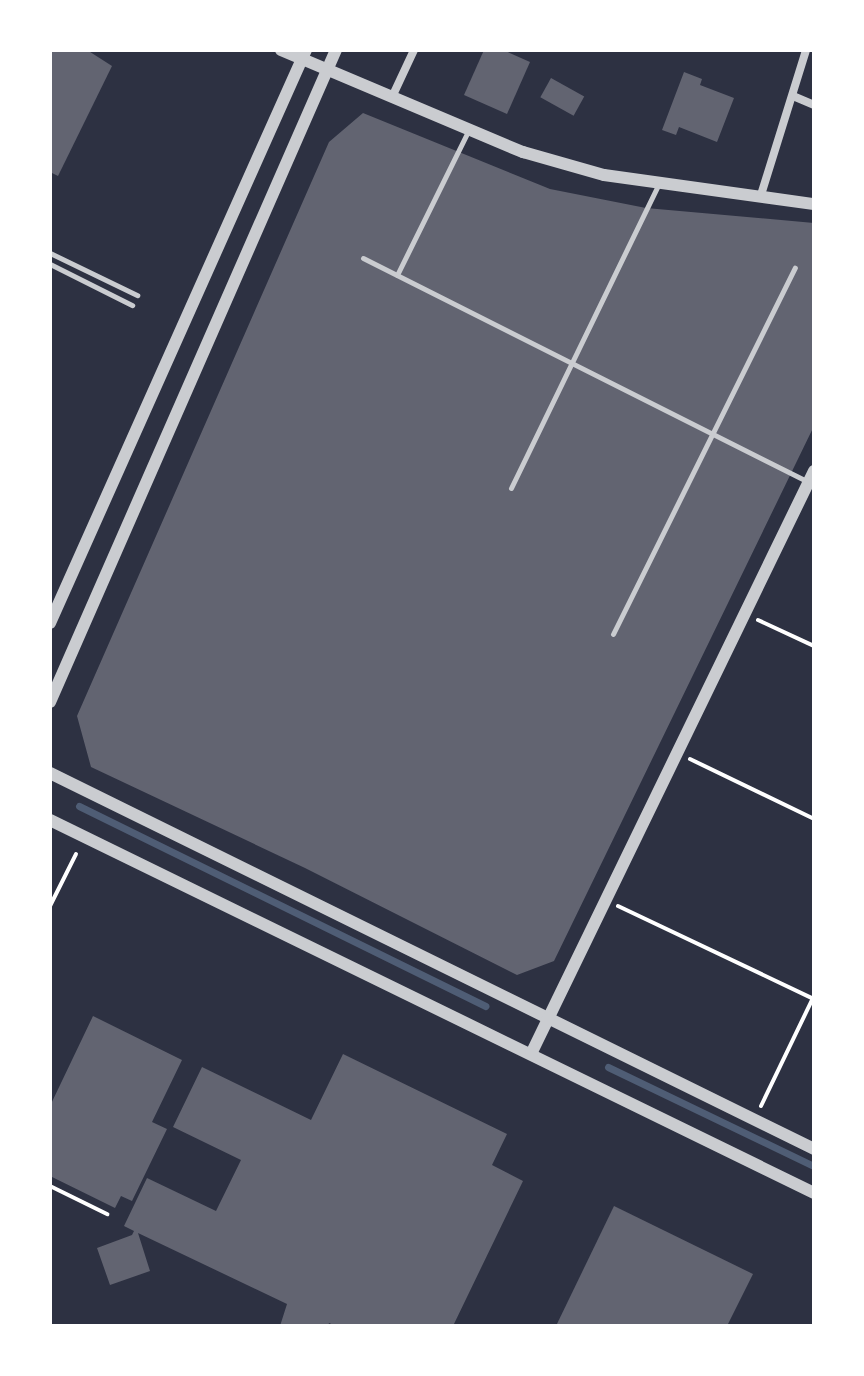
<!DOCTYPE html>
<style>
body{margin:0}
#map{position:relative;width:864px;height:1376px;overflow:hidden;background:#2d3142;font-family:Roboto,sans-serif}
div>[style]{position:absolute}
.stream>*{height:7px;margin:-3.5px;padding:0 3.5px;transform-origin:3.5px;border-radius:3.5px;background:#4f5d75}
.building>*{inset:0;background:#626471;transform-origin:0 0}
.path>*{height:4px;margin:-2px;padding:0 2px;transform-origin:2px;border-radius:2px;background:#fff}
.service>*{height:5px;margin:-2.5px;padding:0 2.5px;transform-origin:2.5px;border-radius:2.5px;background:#caccd0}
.minor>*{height:8px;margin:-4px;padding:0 4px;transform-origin:4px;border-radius:4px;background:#caccd0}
.tertiary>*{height:12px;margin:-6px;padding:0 6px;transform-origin:6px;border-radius:6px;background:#caccd0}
span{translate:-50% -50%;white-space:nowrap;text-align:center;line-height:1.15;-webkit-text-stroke:8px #fff;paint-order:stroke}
.frame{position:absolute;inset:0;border:52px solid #fff;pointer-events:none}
</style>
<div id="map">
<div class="stream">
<div style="left:79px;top:806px;width:453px;rotate:26.2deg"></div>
<div style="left:608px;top:1067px;width:229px;rotate:25.7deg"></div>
</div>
<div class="building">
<div style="clip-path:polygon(50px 50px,87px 50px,112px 66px,58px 176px,50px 172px)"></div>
<div style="clip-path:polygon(484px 50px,503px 50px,530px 62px,507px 114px,464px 95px)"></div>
<div style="clip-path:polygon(684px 72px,702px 79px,700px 85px,734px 98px,717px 142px,679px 127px,676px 135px,662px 130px)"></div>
<div style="left:551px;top:78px;width:38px;height:22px;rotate:29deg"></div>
<div style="clip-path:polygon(363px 113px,550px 189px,646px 208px,814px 223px,814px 426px,554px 961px,517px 975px,305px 868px,91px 767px,77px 716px,329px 142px)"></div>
<div style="clip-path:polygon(93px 1016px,182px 1060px,152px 1122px,167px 1129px,132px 1201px,121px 1196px,115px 1208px,50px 1176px,50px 1106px)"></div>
<div style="clip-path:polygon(343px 1054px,507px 1134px,492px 1165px,523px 1181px,453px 1326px,336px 1326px,329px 1323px,328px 1326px,280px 1326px,287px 1304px,138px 1233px,150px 1271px,110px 1285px,97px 1248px,132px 1235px,134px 1231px,124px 1226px,147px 1178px,216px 1211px,241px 1160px,173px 1127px,202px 1067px,311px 1120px)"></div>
<div style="clip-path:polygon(614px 1206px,753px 1274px,727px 1326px,556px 1326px)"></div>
</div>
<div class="path">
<div style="left:758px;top:620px;width:62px;rotate:24.9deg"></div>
<div style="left:690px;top:759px;width:138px;rotate:25.8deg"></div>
<div style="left:50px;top:906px;width:58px;rotate:-63.4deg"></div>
<div style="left:618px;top:906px;width:217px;rotate:25.4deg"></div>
<div style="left:761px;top:1106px;width:120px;rotate:-64.3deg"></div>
<div style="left:50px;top:1186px;width:64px;rotate:26.2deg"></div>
</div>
<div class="service">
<div style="left:50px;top:253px;width:97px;rotate:25.8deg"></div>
<div style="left:363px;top:258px;width:497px;rotate:26.7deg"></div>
<div style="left:50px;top:264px;width:92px;rotate:26.6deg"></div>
<div style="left:397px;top:275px;width:163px;rotate:-63.7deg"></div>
<div style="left:511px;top:488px;width:339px;rotate:-64.1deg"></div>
<div style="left:613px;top:634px;width:409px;rotate:-63.6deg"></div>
</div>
<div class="minor">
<div style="left:393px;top:95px;width:50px;rotate:-65deg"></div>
<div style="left:793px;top:96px;width:23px;rotate:23deg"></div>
<div style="left:760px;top:198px;width:155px;rotate:-72.7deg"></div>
</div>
<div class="tertiary">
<div style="left:281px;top:50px;width:263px;rotate:22.9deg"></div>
<div style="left:523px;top:152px;width:84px;rotate:15.9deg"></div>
<div style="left:604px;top:175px;width:212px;rotate:7.9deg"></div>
<div style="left:50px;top:623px;width:628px;rotate:-65.93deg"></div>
<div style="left:50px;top:702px;width:712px;rotate:-66.32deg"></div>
<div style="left:50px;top:773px;width:852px;rotate:26.2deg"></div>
<div style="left:50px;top:820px;width:850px;rotate:26.02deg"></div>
<div style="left:531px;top:1054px;width:648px;rotate:-64.11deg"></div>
</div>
<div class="frame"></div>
</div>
